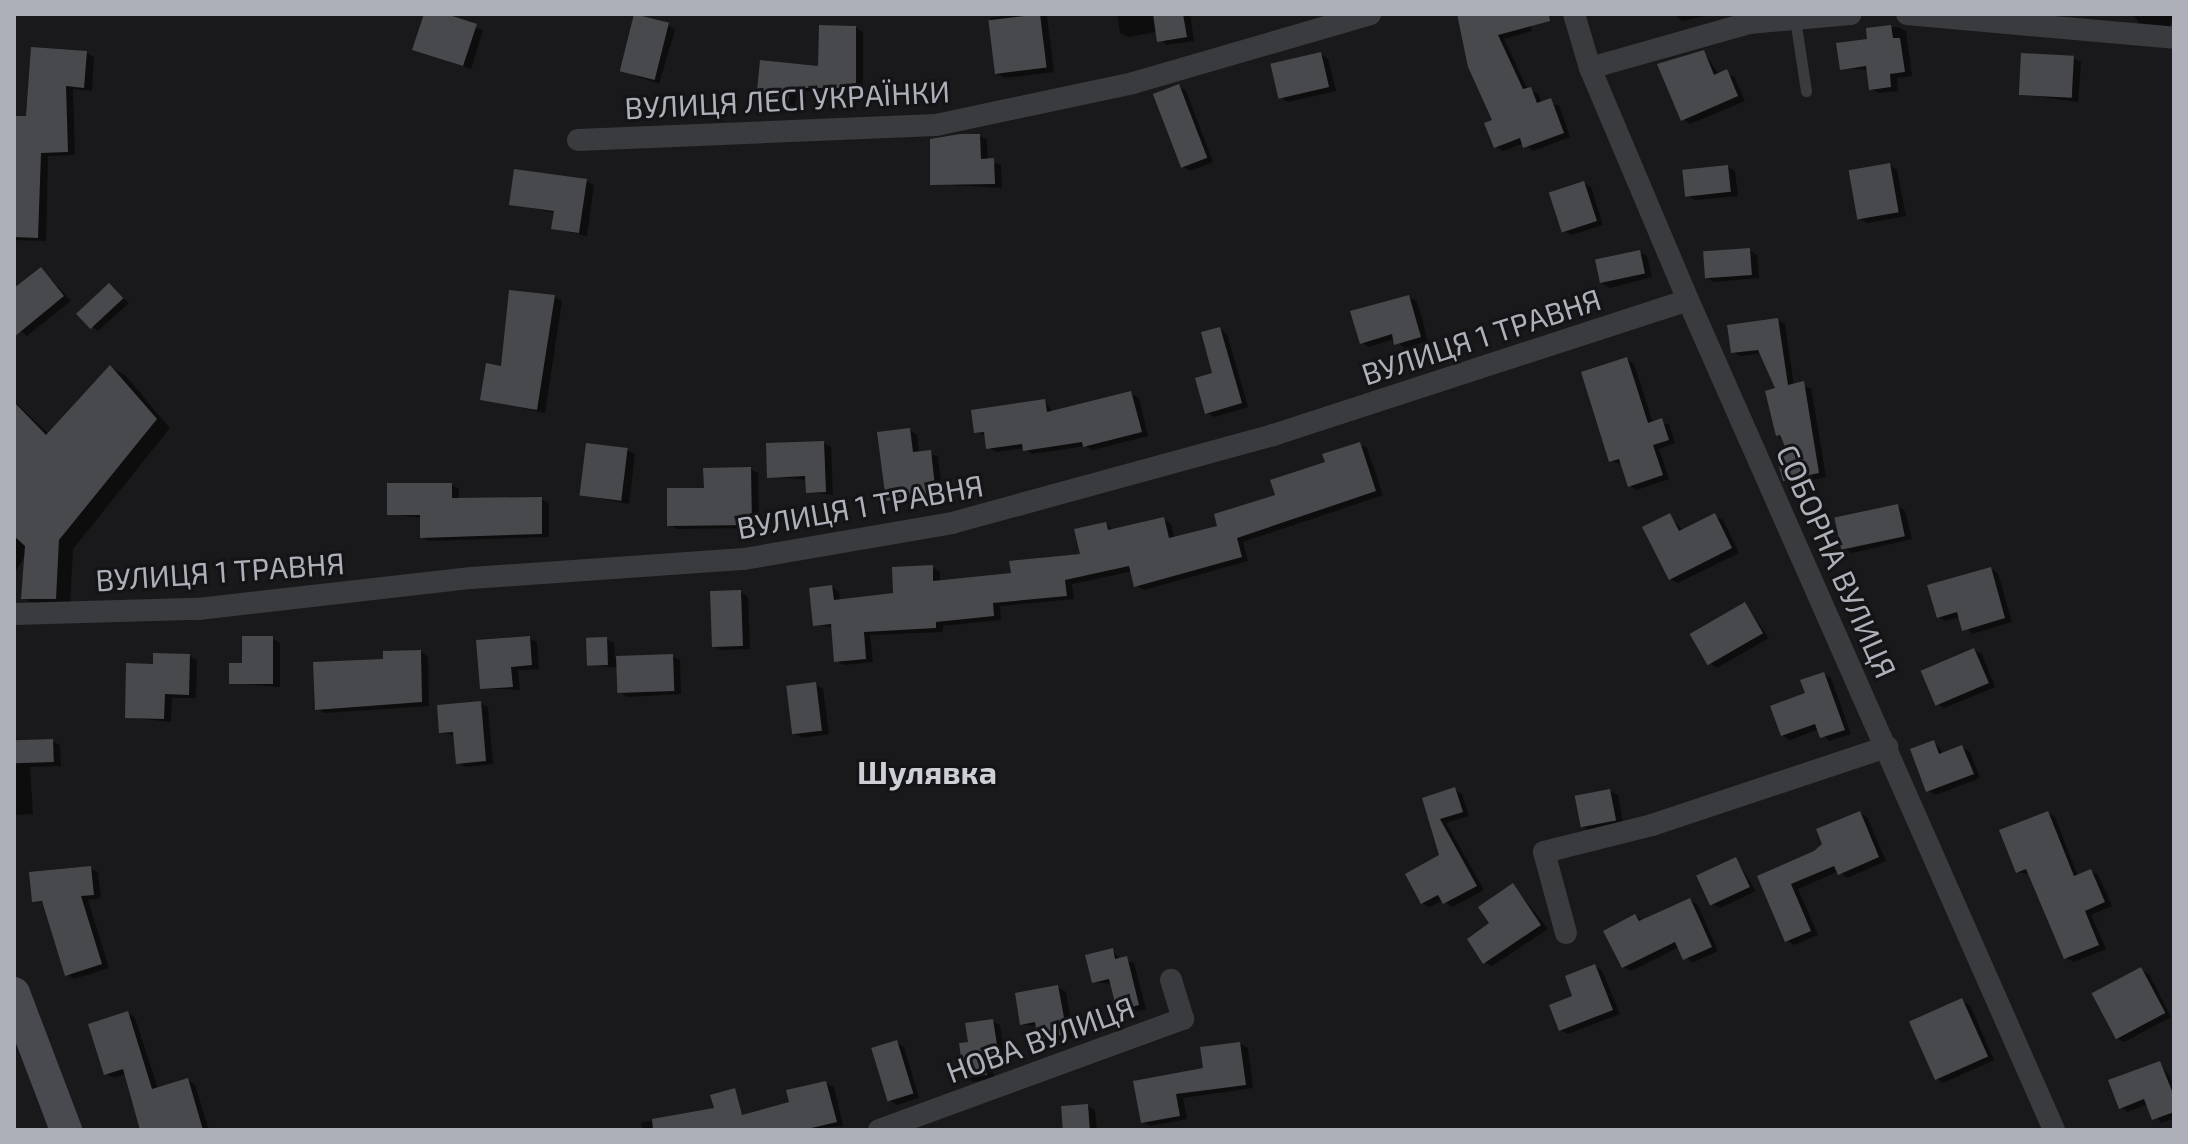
<!DOCTYPE html>
<meta charset="utf-8">
<style>
body{margin:0}
#map{position:relative;width:2188px;height:1144px;overflow:hidden;background:#19191b;font-family:"Exo 2",sans-serif}
div>[style]{position:absolute}
.shadow>*{inset:0;background:#0007}
.building>*{inset:0;background:#48494d;transform-origin:0 0}
.lane>*{height:11px;margin:-5.5px;padding:0 5.5px;transform-origin:5.5px;border-radius:5.5px;background:#3a3b3f}
.street>*{height:22px;margin:-11px;padding:0 11px;transform-origin:11px;border-radius:11px;background:#3a3b3f}
.secondary>*{height:32px;margin:-16px;padding:0 16px;transform-origin:16px;border-radius:16px;background:#484a4f}
span{translate:-50% -50%;white-space:nowrap;text-align:center;line-height:1.15;-webkit-text-stroke:6px #141416;paint-order:stroke}
.street-label{font-size:30px;color:#adb0b9}
.neighbourhood-label{font-size:32px;color:#cdcfd5;font-weight:700}
.frame{position:absolute;inset:0;border:16px solid #adb0b9;pointer-events:none}
</style>
<div id="map">
<div class="shadow">
<div style="clip-path:polygon(426px 14px,483px 30px,471px 69px,422px 53px)"></div>
<div style="clip-path:polygon(1017px 14px,1047px 16px,1054px 72px,1005px 78px,997px 74px,990px 18px)"></div>
<div style="clip-path:polygon(1117px 14px,1190px 14px,1194px 41px,1166px 45px,1157px 32px,1128px 37px,1120px 33px)"></div>
<div style="clip-path:polygon(1459px 14px,1528px 14px,1532px 31px,1504px 39px,1528px 90px,1538px 93px,1542px 104px,1559px 105px,1570px 137px,1533px 151px,1524px 143px,1503px 151px,1495px 146px,1495px 121px)"></div>
<div style="clip-path:polygon(1674px 14px,1714px 14px,1682px 21px)"></div>
<div style="clip-path:polygon(2133px 14px,2173px 14px,2170px 26px,2139px 23px)"></div>
<div style="clip-path:polygon(668px 25px,675px 30px,659px 84px,619px 70px)"></div>
<div style="clip-path:polygon(1898px 27px,1906px 31px,1912px 76px,1897px 78px,1898px 91px,1879px 93px,1871px 89px,1869px 70px,1842px 68px,1869px 41px,1868px 30px)"></div>
<div style="clip-path:polygon(856px 28px,863px 32px,863px 91px,797px 91px,795px 107px,758px 100px,820px 68px)"></div>
<div style="clip-path:polygon(1704px 52px,1719px 75px,1734px 76px,1745px 101px,1690px 124px,1683px 119px)"></div>
<div style="clip-path:polygon(87px 53px,94px 57px,92px 91px,73px 89px,75px 155px,48px 156px,46px 241px,14px 240px,14px 118px,28px 118px)"></div>
<div style="clip-path:polygon(1321px 54px,1328px 59px,1336px 91px,1288px 102px,1280px 97px)"></div>
<div style="clip-path:polygon(2073px 58px,2081px 62px,2078px 102px,2020px 94px)"></div>
<div style="clip-path:polygon(1179px 86px,1186px 91px,1213px 162px,1190px 171px,1182px 166px)"></div>
<div style="clip-path:polygon(980px 136px,987px 140px,988px 161px,1001px 165px,1002px 188px,932px 184px)"></div>
<div style="clip-path:polygon(1889px 165px,1897px 170px,1906px 216px,1867px 223px,1860px 219px)"></div>
<div style="clip-path:polygon(1728px 167px,1735px 171px,1738px 196px,1695px 200px,1687px 195px)"></div>
<div style="clip-path:polygon(586px 181px,594px 185px,587px 236px,553px 228px,556px 213px,511px 204px)"></div>
<div style="clip-path:polygon(1583px 183px,1591px 187px,1603px 225px,1571px 235px,1564px 231px)"></div>
<div style="clip-path:polygon(1749px 250px,1757px 255px,1759px 278px,1714px 282px,1707px 278px)"></div>
<div style="clip-path:polygon(1639px 252px,1647px 256px,1652px 277px,1610px 288px,1602px 283px)"></div>
<div style="clip-path:polygon(41px 269px,71px 301px,27px 336px,14px 325px,14px 291px)"></div>
<div style="clip-path:polygon(110px 286px,129px 303px,98px 331px,91px 326px)"></div>
<div style="clip-path:polygon(554px 297px,562px 301px,545px 413px,482px 399px)"></div>
<div style="clip-path:polygon(1409px 297px,1417px 301px,1428px 341px,1404px 348px,1395px 339px,1369px 347px,1361px 342px)"></div>
<div style="clip-path:polygon(1778px 320px,1785px 324px,1794px 386px,1811px 388px,1826px 477px,1793px 485px,1785px 480px,1791px 455px,1778px 435px,1778px 390px,1762px 353px,1741px 356px,1733px 352px)"></div>
<div style="clip-path:polygon(1220px 329px,1227px 334px,1248px 407px,1214px 417px,1207px 412px)"></div>
<div style="clip-path:polygon(1627px 359px,1634px 364px,1653px 423px,1669px 424px,1675px 443px,1659px 449px,1669px 479px,1637px 490px,1630px 486px,1622px 464px,1611px 461px)"></div>
<div style="clip-path:polygon(111px 367px,125px 375px,170px 428px,73px 549px,70px 606px,37px 606px,23px 598px,26px 554px,14px 574px,14px 401px,49px 434px)"></div>
<div style="clip-path:polygon(1131px 394px,1139px 398px,1148px 436px,1092px 450px,1086px 446px,1032px 454px,1024px 448px,996px 452px,988px 447px,986px 436px,976px 432px,1045px 401px,1053px 413px)"></div>
<div style="clip-path:polygon(909px 430px,917px 435px,919px 453px,938px 456px,943px 499px,895px 505px,887px 500px)"></div>
<div style="clip-path:polygon(823px 443px,831px 447px,833px 495px,808px 492px,807px 480px,769px 476px)"></div>
<div style="clip-path:polygon(1359px 444px,1367px 448px,1383px 495px,1243px 542px,1248px 561px,1144px 590px,1136px 586px,1133px 571px,1072px 584px,1074px 599px,1000px 606px,1001px 620px,943px 626px,943px 632px,870px 635px,873px 662px,844px 665px,836px 661px,833px 628px,815px 624px,832px 587px,839px 592px,840px 601px,895px 595px,932px 567px,940px 572px,940px 582px,1013px 575px,1082px 556px,1106px 524px,1114px 531px,1163px 519px,1171px 524px,1175px 539px,1220px 527px)"></div>
<div style="clip-path:polygon(627px 450px,635px 454px,629px 504px,582px 495px)"></div>
<div style="clip-path:polygon(750px 469px,758px 473px,759px 528px,676px 529px,669px 524px,706px 490px)"></div>
<div style="clip-path:polygon(452px 485px,459px 489px,459px 500px,541px 499px,549px 503px,549px 537px,429px 541px,422px 537px,422px 518px,389px 514px)"></div>
<div style="clip-path:polygon(1898px 506px,1905px 511px,1912px 539px,1852px 553px,1845px 549px)"></div>
<div style="clip-path:polygon(1670px 516px,1683px 531px,1715px 516px,1723px 520px,1739px 553px,1678px 583px,1670px 579px)"></div>
<div style="clip-path:polygon(1991px 569px,1998px 573px,2012px 622px,1972px 634px,1960px 617px,1946px 621px,1938px 617px)"></div>
<div style="clip-path:polygon(741px 592px,748px 597px,750px 649px,721px 650px,713px 646px)"></div>
<div style="clip-path:polygon(1745px 604px,1769px 638px,1717px 668px,1710px 663px)"></div>
<div style="clip-path:polygon(272px 638px,280px 643px,280px 687px,231px 683px)"></div>
<div style="clip-path:polygon(529px 638px,537px 642px,539px 669px,518px 670px,520px 690px,482px 688px)"></div>
<div style="clip-path:polygon(606px 639px,614px 643px,615px 658px,672px 656px,680px 660px,681px 694px,627px 697px,620px 692px,619px 668px,589px 665px)"></div>
<div style="clip-path:polygon(1974px 650px,1982px 654px,1995px 687px,1944px 708px,1937px 703px)"></div>
<div style="clip-path:polygon(421px 652px,428px 657px,429px 706px,324px 713px,317px 708px,385px 661px)"></div>
<div style="clip-path:polygon(189px 656px,197px 660px,196px 698px,172px 698px,171px 722px,127px 717px,155px 666px)"></div>
<div style="clip-path:polygon(1824px 674px,1831px 678px,1851px 734px,1829px 741px,1819px 729px,1790px 740px,1782px 735px)"></div>
<div style="clip-path:polygon(816px 685px,823px 689px,829px 734px,802px 738px,794px 734px)"></div>
<div style="clip-path:polygon(480px 703px,488px 707px,493px 764px,466px 767px,458px 763px,455px 736px,441px 732px)"></div>
<div style="clip-path:polygon(52px 741px,60px 745px,61px 766px,30px 767px,33px 814px,14px 815px,14px 743px)"></div>
<div style="clip-path:polygon(1934px 742px,1944px 754px,1962px 747px,1970px 752px,1980px 778px,1936px 795px,1928px 791px)"></div>
<div style="clip-path:polygon(1455px 790px,1462px 794px,1469px 816px,1446px 823px,1484px 890px,1452px 907px,1443px 900px,1430px 907px,1422px 903px,1441px 856px,1424px 799px)"></div>
<div style="clip-path:polygon(1610px 791px,1618px 795px,1623px 823px,1591px 831px,1583px 827px)"></div>
<div style="clip-path:polygon(1860px 813px,1867px 817px,1886px 861px,1847px 878px,1839px 871px,1798px 889px,1818px 935px,1794px 945px,1787px 941px,1759px 877px,1815px 853px)"></div>
<div style="clip-path:polygon(2048px 813px,2055px 817px,2078px 876px,2091px 871px,2098px 875px,2112px 906px,2091px 915px,2106px 949px,2074px 962px,2066px 958px,2030px 874px,2017px 872px)"></div>
<div style="clip-path:polygon(1736px 859px,1756px 891px,1720px 908px,1712px 904px)"></div>
<div style="clip-path:polygon(90px 868px,98px 872px,101px 898px,88px 900px,109px 968px,74px 979px,67px 974px,45px 904px,34px 900px)"></div>
<div style="clip-path:polygon(1513px 885px,1548px 929px,1492px 966px,1485px 962px,1491px 924px)"></div>
<div style="clip-path:polygon(1690px 900px,1698px 905px,1718px 951px,1692px 963px,1679px 947px,1631px 971px,1623px 967px,1635px 916px,1644px 921px)"></div>
<div style="clip-path:polygon(1112px 950px,1121px 960px,1134px 963px,1146px 1009px,1126px 1014px,1119px 1009px,1112px 984px,1094px 982px)"></div>
<div style="clip-path:polygon(1595px 966px,1602px 971px,1620px 1014px,1568px 1034px,1560px 1030px)"></div>
<div style="clip-path:polygon(2141px 970px,2149px 974px,2171px 1017px,2124px 1042px,2116px 1038px)"></div>
<div style="clip-path:polygon(1058px 987px,1066px 992px,1074px 1038px,1048px 1043px,1040px 1038px,1038px 1027px,1022px 1024px)"></div>
<div style="clip-path:polygon(1962px 1001px,1970px 1005px,1994px 1060px,1943px 1083px,1936px 1078px)"></div>
<div style="clip-path:polygon(128px 1013px,135px 1018px,161px 1098px,126px 1074px,114px 1078px,106px 1074px)"></div>
<div style="clip-path:polygon(992px 1021px,1000px 1025px,1005px 1061px,992px 1063px,994px 1078px,973px 1082px,966px 1077px,970px 1044px)"></div>
<div style="clip-path:polygon(896px 1042px,904px 1047px,919px 1098px,897px 1105px,889px 1100px)"></div>
<div style="clip-path:polygon(1240px 1044px,1248px 1048px,1253px 1088px,1183px 1098px,1187px 1119px,1150px 1126px,1143px 1122px)"></div>
<div style="clip-path:polygon(2160px 1063px,2174px 1083px,2174px 1119px,2161px 1123px,2148px 1104px,2128px 1112px,2121px 1107px)"></div>
<div style="clip-path:polygon(188px 1080px,195px 1085px,209px 1130px,179px 1130px)"></div>
<div style="clip-path:polygon(826px 1083px,834px 1087px,843px 1126px,798px 1130px)"></div>
<div style="clip-path:polygon(1088px 1106px,1095px 1110px,1097px 1130px,1065px 1130px)"></div>
<div style="clip-path:polygon(706px 1111px,717px 1130px,643px 1130px,641px 1123px)"></div>
</div>
<div class="building">
<div style="clip-path:polygon(424px 14px,446px 14px,477px 24px,463px 66px,412px 50px)"></div>
<div style="left:634px;top:14px;width:36px;height:59px;rotate:14deg"></div>
<div style="left:1040px;top:14px;width:54px;height:52px;rotate:83deg"></div>
<div style="clip-path:polygon(1153px 14px,1183px 14px,1187px 37px,1157px 42px)"></div>
<div style="clip-path:polygon(1457px 14px,1549px 14px,1550px 21px,1498px 35px,1523px 89px,1531px 87px,1537px 103px,1551px 98px,1564px 133px,1523px 148px,1520px 138px,1494px 148px,1484px 123px,1492px 120px,1468px 67px)"></div>
<div style="clip-path:polygon(819px 25px,856px 26px,856px 88px,790px 88px,788px 104px,756px 101px,760px 60px,818px 66px)"></div>
<div style="clip-path:polygon(1891px 25px,1893px 38px,1900px 38px,1905px 72px,1890px 74px,1891px 87px,1869px 90px,1866px 66px,1840px 70px,1836px 43px,1867px 39px,1866px 28px)"></div>
<div style="clip-path:polygon(31px 47px,87px 51px,84px 88px,66px 86px,68px 152px,41px 153px,38px 238px,14px 237px,14px 116px,26px 116px)"></div>
<div style="clip-path:polygon(1704px 50px,1714px 75px,1727px 69px,1738px 96px,1681px 121px,1657px 64px)"></div>
<div style="left:1321px;top:52px;width:36px;height:52px;rotate:77deg"></div>
<div style="left:2021px;top:53px;width:53px;height:42px;rotate:3deg"></div>
<div style="left:1179px;top:84px;width:79px;height:28px;rotate:69deg"></div>
<div style="clip-path:polygon(960px 134px,980px 134px,981px 159px,994px 158px,995px 184px,930px 185px,930px 139px)"></div>
<div style="left:1890px;top:163px;width:50px;height:42px;rotate:80deg"></div>
<div style="left:1728px;top:165px;width:27px;height:46px;rotate:84deg"></div>
<div style="clip-path:polygon(514px 169px,587px 179px,579px 233px,551px 229px,554px 211px,509px 205px)"></div>
<div style="left:1584px;top:181px;width:42px;height:37px;rotate:72deg"></div>
<div style="left:1750px;top:248px;width:27px;height:47px;rotate:86deg"></div>
<div style="left:1640px;top:250px;width:24px;height:46px;rotate:78deg"></div>
<div style="clip-path:polygon(41px 267px,64px 296px,14px 337px,14px 288px)"></div>
<div style="left:109px;top:283px;width:21px;height:45px;rotate:47deg"></div>
<div style="clip-path:polygon(509px 290px,555px 295px,537px 410px,480px 400px,486px 363px,501px 366px)"></div>
<div style="clip-path:polygon(1409px 295px,1421px 337px,1394px 345px,1392px 334px,1360px 344px,1350px 311px)"></div>
<div style="clip-path:polygon(1778px 318px,1788px 385px,1804px 381px,1819px 473px,1783px 481px,1777px 460px,1788px 454px,1780px 435px,1776px 436px,1765px 391px,1775px 388px,1758px 350px,1731px 353px,1727px 325px)"></div>
<div style="clip-path:polygon(1220px 327px,1242px 403px,1205px 414px,1195px 378px,1212px 373px,1201px 332px)"></div>
<div style="clip-path:polygon(1627px 357px,1648px 423px,1662px 418px,1669px 440px,1653px 445px,1663px 475px,1628px 487px,1619px 459px,1609px 462px,1581px 372px)"></div>
<div style="clip-path:polygon(110px 365px,157px 419px,59px 540px,56px 599px,21px 599px,25px 546px,14px 536px,14px 402px,46px 435px)"></div>
<div style="clip-path:polygon(1131px 391px,1142px 432px,1083px 447px,1082px 442px,1023px 451px,1022px 444px,986px 449px,984px 432px,974px 433px,971px 410px,1045px 399px,1047px 412px)"></div>
<div style="clip-path:polygon(910px 428px,913px 452px,931px 450px,936px 496px,886px 501px,877px 432px)"></div>
<div style="clip-path:polygon(824px 441px,826px 492px,806px 493px,805px 476px,767px 478px,766px 443px)"></div>
<div style="clip-path:polygon(1360px 442px,1376px 491px,1237px 538px,1242px 557px,1134px 587px,1129px 566px,1065px 580px,1067px 596px,993px 603px,994px 616px,936px 622px,936px 628px,864px 632px,866px 659px,834px 662px,831px 624px,813px 626px,809px 588px,832px 585px,834px 600px,893px 593px,892px 567px,933px 565px,933px 581px,1011px 573px,1009px 561px,1080px 554px,1074px 529px,1106px 522px,1108px 530px,1164px 517px,1169px 538px,1217px 526px,1214px 514px,1275px 495px,1270px 480px,1325px 462px,1322px 454px)"></div>
<div style="left:586px;top:443px;width:42px;height:53px;rotate:7deg"></div>
<div style="clip-path:polygon(751px 467px,752px 525px,667px 526px,667px 488px,704px 488px,703px 468px)"></div>
<div style="clip-path:polygon(387px 483px,452px 483px,452px 498px,542px 497px,542px 534px,420px 538px,420px 515px,387px 515px)"></div>
<div style="left:1898px;top:504px;width:33px;height:65px;rotate:78deg"></div>
<div style="clip-path:polygon(1670px 513px,1679px 531px,1715px 513px,1732px 548px,1669px 580px,1642px 527px)"></div>
<div style="clip-path:polygon(1991px 567px,2005px 618px,1962px 631px,1957px 612px,1937px 618px,1927px 585px)"></div>
<div style="left:741px;top:590px;width:56px;height:31px;rotate:88deg"></div>
<div style="left:1745px;top:602px;width:36px;height:64px;rotate:60deg"></div>
<div style="clip-path:polygon(242px 636px,273px 636px,273px 684px,229px 684px,229px 663px,242px 663px)"></div>
<div style="clip-path:polygon(530px 636px,532px 665px,511px 667px,513px 687px,480px 689px,476px 640px)"></div>
<div style="left:607px;top:637px;width:28px;height:21px;rotate:88deg"></div>
<div style="left:1974px;top:648px;width:38px;height:58px;rotate:67deg"></div>
<div style="clip-path:polygon(421px 650px,422px 702px,315px 710px,313px 662px,383px 659px,383px 651px)"></div>
<div style="clip-path:polygon(153px 653px,190px 654px,189px 695px,165px 694px,164px 719px,125px 718px,126px 663px,153px 664px)"></div>
<div style="left:673px;top:654px;width:37px;height:57px;rotate:88deg"></div>
<div style="clip-path:polygon(1824px 672px,1845px 730px,1820px 738px,1815px 724px,1781px 736px,1770px 706px,1805px 693px,1800px 680px)"></div>
<div style="left:816px;top:682px;width:49px;height:30px;rotate:83deg"></div>
<div style="clip-path:polygon(481px 701px,486px 761px,456px 764px,453px 732px,439px 733px,437px 705px)"></div>
<div style="left:53px;top:739px;width:23px;height:39px;rotate:88deg"></div>
<div style="clip-path:polygon(1934px 740px,1939px 754px,1962px 745px,1974px 774px,1926px 792px,1910px 749px)"></div>
<div style="clip-path:polygon(1455px 787px,1463px 812px,1440px 819px,1477px 886px,1443px 904px,1438px 895px,1421px 904px,1405px 874px,1439px 855px,1422px 798px)"></div>
<div style="left:1610px;top:789px;width:32px;height:36px;rotate:79deg"></div>
<div style="clip-path:polygon(1860px 811px,1879px 857px,1838px 875px,1834px 866px,1791px 884px,1811px 931px,1785px 942px,1757px 876px,1814px 851px,1822px 844px,1816px 829px)"></div>
<div style="clip-path:polygon(2048px 811px,2074px 876px,2091px 869px,2105px 902px,2085px 911px,2099px 945px,2064px 959px,2026px 869px,2016px 873px,1999px 830px)"></div>
<div style="left:1736px;top:857px;width:33px;height:44px;rotate:65deg"></div>
<div style="clip-path:polygon(91px 866px,94px 895px,81px 896px,102px 964px,65px 976px,42px 901px,32px 902px,29px 872px)"></div>
<div style="clip-path:polygon(1513px 883px,1541px 925px,1483px 964px,1467px 939px,1489px 923px,1478px 907px)"></div>
<div style="clip-path:polygon(1690px 898px,1712px 947px,1683px 960px,1675px 942px,1622px 968px,1603px 931px,1635px 914px,1639px 921px)"></div>
<div style="clip-path:polygon(1113px 948px,1115px 959px,1127px 956px,1139px 1005px,1117px 1011px,1109px 979px,1092px 983px,1085px 955px)"></div>
<div style="clip-path:polygon(1595px 964px,1613px 1010px,1559px 1031px,1549px 1005px,1572px 996px,1565px 976px)"></div>
<div style="left:2141px;top:967px;width:52px;height:56px;rotate:62deg"></div>
<div style="clip-path:polygon(1058px 985px,1067px 1034px,1038px 1040px,1035px 1022px,1020px 1025px,1015px 993px)"></div>
<div style="left:1962px;top:998px;width:64px;height:58px;rotate:66deg"></div>
<div style="clip-path:polygon(128px 1011px,152px 1089px,188px 1078px,203px 1130px,140px 1130px,123px 1069px,104px 1075px,88px 1024px)"></div>
<div style="clip-path:polygon(993px 1019px,999px 1058px,985px 1060px,987px 1075px,964px 1078px,959px 1043px,968px 1042px,965px 1023px)"></div>
<div style="left:897px;top:1040px;width:56px;height:27px;rotate:73deg"></div>
<div style="clip-path:polygon(1240px 1042px,1246px 1085px,1176px 1094px,1180px 1116px,1141px 1123px,1133px 1081px,1203px 1068px,1200px 1047px)"></div>
<div style="clip-path:polygon(2160px 1061px,2174px 1096px,2174px 1112px,2152px 1120px,2144px 1099px,2119px 1109px,2108px 1080px)"></div>
<div style="clip-path:polygon(826px 1081px,837px 1122px,803px 1130px,653px 1130px,652px 1119px,714px 1108px,710px 1095px,735px 1088px,742px 1115px,789px 1102px,786px 1090px)"></div>
<div style="left:1088px;top:1104px;width:26px;height:27px;rotate:86deg"></div>
</div>
<div class="lane">
<div style="left:1795px;top:19px;width:73px;rotate:81.3deg"></div>
</div>
<div class="street">
<div style="left:1574px;top:14px;width:56px;rotate:73.5deg"></div>
<div style="left:1590px;top:68px;width:252px;rotate:67.1deg"></div>
<div style="left:1688px;top:300px;width:907px;rotate:66.2deg"></div>
<div style="left:1907px;top:14px;width:268px;rotate:5.1deg"></div>
<div style="left:1590px;top:68px;width:165px;rotate:-15.8deg"></div>
<div style="left:1749px;top:23px;width:102px;rotate:-5deg"></div>
<div style="left:578px;top:140px;width:358px;rotate:-2.4deg"></div>
<div style="left:936px;top:125px;width:201px;rotate:-12deg"></div>
<div style="left:1133px;top:83px;width:247px;rotate:-16.2deg"></div>
<div style="left:14px;top:614px;width:184px;rotate:-1.6deg"></div>
<div style="left:198px;top:609px;width:275px;rotate:-6.5deg"></div>
<div style="left:471px;top:578px;width:274px;rotate:-4deg"></div>
<div style="left:744px;top:559px;width:211px;rotate:-9.8deg"></div>
<div style="left:952px;top:523px;width:333px;rotate:-15.3deg"></div>
<div style="left:1273px;top:435px;width:436px;rotate:-18deg"></div>
<div style="left:1566px;top:933px;width:84px;rotate:-105.2deg"></div>
<div style="left:1544px;top:852px;width:111px;rotate:-14deg"></div>
<div style="left:1652px;top:825px;width:248px;rotate:-18.4deg"></div>
<div style="left:879px;top:1130px;width:324px;rotate:-20.1deg"></div>
<div style="left:1183px;top:1019px;width:41px;rotate:-107.1deg"></div>
</div>
<div class="secondary">
<div style="left:14px;top:993px;width:147px;rotate:69.2deg"></div>
</div>
<div class="street-label">
<span style="left:787px;top:99px;rotate:-3deg">ВУЛИЦЯ ЛЕСІ УКРАЇНКИ</span>
<span style="left:1481px;top:336px;rotate:-18deg">ВУЛИЦЯ 1 ТРАВНЯ</span>
<span style="left:860px;top:506px;rotate:-10deg">ВУЛИЦЯ 1 ТРАВНЯ</span>
<span style="left:1837px;top:561px;rotate:66deg">СОБОРНА ВУЛИЦЯ</span>
<span style="left:220px;top:571px;rotate:-4deg">ВУЛИЦЯ 1 ТРАВНЯ</span>
<span style="left:1040px;top:1039px;rotate:-20deg">НОВА ВУЛИЦЯ</span>
</div>
<div class="neighbourhood-label">
<span style="left:927px;top:771px">Шулявка</span>
</div>
<div class="frame"></div>
</div>
